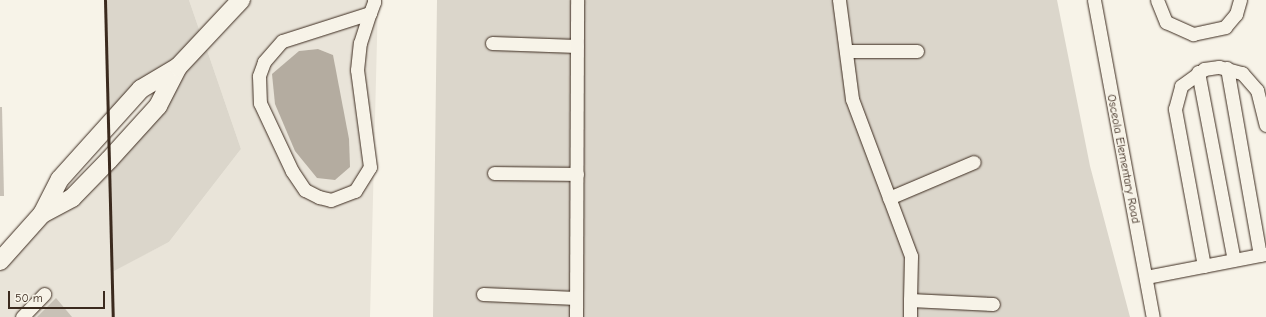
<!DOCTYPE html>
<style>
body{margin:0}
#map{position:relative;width:1266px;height:317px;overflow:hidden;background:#f7f3e8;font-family:"Comic Neue",sans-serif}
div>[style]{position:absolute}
.built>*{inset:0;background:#e9e4d9}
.green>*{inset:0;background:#dbd6cb}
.water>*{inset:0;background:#b4aca0}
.building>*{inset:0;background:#c8c1b6}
.roads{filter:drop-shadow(0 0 1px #3b2a1e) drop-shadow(0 0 1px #3b2a1e)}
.minor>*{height:13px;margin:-6.5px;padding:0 6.5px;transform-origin:6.5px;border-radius:6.5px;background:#f7f3e8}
.highway>*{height:18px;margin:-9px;padding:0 9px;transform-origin:9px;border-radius:9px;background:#f7f3e8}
.rail>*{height:3px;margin:-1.5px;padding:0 1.5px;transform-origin:1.5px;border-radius:1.5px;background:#3b2a1e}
span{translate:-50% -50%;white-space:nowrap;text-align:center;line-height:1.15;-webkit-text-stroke:3px #f7f3e8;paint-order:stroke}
.street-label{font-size:12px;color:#3b2a1e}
.scale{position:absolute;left:8px;top:291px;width:97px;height:18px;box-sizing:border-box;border:2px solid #3b2a1e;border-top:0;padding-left:5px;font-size:12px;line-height:14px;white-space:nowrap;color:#3b2a1e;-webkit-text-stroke:3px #f7f3e8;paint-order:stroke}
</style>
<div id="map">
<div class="built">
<div style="clip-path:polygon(189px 0,231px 0,200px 32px)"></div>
<div style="clip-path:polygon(evenodd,250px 0,378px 0,370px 317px,0 317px,0 271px,46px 220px,109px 170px,112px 271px,169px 242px,241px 149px,206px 47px,250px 0,318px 49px,333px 55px,299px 51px,318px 49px)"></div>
</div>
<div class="green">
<div style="clip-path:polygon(105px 0,189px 0,200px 32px,173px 61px,108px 117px)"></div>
<div style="clip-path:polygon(437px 0,1057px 0,1090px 166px,1130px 317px,433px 317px)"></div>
<div style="clip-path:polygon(206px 47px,241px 149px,169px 242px,112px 272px,109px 170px,183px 72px)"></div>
</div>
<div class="water">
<div style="clip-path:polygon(318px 49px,333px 55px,349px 139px,350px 167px,335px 180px,317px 178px,295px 151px,275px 104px,272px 74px,299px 51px)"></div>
</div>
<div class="building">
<div style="clip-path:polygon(0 107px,2px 107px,4px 196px,0 196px)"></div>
<div style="clip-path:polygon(56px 298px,72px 317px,37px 317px)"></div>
</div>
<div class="roads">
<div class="minor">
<div style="left:839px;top:0;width:100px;rotate:82.5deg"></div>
<div style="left:852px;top:99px;width:168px;rotate:69.4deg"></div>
<div style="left:911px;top:256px;width:44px;rotate:91.3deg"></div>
<div style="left:1094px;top:0;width:322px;rotate:79.5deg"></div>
<div style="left:1157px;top:0;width:24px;rotate:68deg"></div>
<div style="left:1166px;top:22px;width:30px;rotate:24deg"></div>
<div style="left:1193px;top:34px;width:33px;rotate:-12deg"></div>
<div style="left:1225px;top:27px;width:17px;rotate:-50deg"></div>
<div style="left:1236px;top:14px;width:15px;rotate:-74deg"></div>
<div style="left:370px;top:13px;width:92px;rotate:162.3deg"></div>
<div style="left:282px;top:41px;width:28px;rotate:131deg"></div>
<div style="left:264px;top:62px;width:15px;rotate:110deg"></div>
<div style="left:259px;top:76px;width:27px;rotate:88deg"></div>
<div style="left:260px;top:103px;width:75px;rotate:64.8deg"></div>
<div style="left:292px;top:171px;width:23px;rotate:56deg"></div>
<div style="left:305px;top:190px;width:16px;rotate:27deg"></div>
<div style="left:319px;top:197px;width:12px;rotate:14deg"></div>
<div style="left:331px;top:200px;width:26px;rotate:-21deg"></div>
<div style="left:355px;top:191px;width:28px;rotate:-58deg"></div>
<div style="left:370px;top:167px;width:98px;rotate:-97.6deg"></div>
<div style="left:357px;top:70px;width:27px;rotate:-84deg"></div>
<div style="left:360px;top:43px;width:32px;rotate:-72deg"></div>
<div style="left:370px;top:13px;width:12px;rotate:-70deg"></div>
<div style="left:374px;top:2px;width:2px;rotate:-90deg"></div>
<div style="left:492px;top:43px;width:85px;rotate:2deg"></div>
<div style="left:846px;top:51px;width:71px"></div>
<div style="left:1227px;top:68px;width:190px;rotate:80deg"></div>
<div style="left:1198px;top:72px;width:191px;rotate:79.2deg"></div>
<div style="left:494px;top:173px;width:83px;rotate:0.7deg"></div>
<div style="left:889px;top:198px;width:92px;rotate:-23deg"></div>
<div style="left:1204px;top:266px;width:160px;rotate:-100.5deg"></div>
<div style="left:1175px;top:109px;width:24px;rotate:-75deg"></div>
<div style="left:1181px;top:86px;width:29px;rotate:-36deg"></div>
<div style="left:1204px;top:69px;width:15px;rotate:-8deg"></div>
<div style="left:1219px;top:67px;width:24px;rotate:15deg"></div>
<div style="left:1242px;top:73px;width:23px;rotate:49deg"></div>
<div style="left:1257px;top:90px;width:36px;rotate:76deg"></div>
<div style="left:1146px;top:277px;width:122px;rotate:-10.9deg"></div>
<div style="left:483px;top:294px;width:93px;rotate:2.5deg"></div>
<div style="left:22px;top:317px;width:32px;rotate:-46deg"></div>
<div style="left:576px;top:317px;width:317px;rotate:-89.8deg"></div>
<div style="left:910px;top:317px;width:17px;rotate:-90deg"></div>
<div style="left:910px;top:300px;width:83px;rotate:2.8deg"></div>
</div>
<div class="highway">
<div style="left:42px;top:214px;width:34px;rotate:-28deg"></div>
<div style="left:72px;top:198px;width:53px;rotate:-45.8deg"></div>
<div style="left:109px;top:160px;width:73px;rotate:-47.8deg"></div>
<div style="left:158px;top:106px;width:44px;rotate:-62.9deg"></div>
<div style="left:0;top:261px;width:63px;rotate:-48.2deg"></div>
<div style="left:42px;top:214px;width:39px;rotate:-63deg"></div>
<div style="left:60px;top:179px;width:121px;rotate:-48deg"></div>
<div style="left:141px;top:89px;width:43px;rotate:-30.7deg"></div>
<div style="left:178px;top:67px;width:92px;rotate:-46.8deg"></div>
</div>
</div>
<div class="rail">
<div style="left:105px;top:0;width:317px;rotate:88.6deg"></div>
</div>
<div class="street-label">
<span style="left:1123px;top:159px;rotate:79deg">Osceola Elementary Road</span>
</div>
<div class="scale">50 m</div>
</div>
